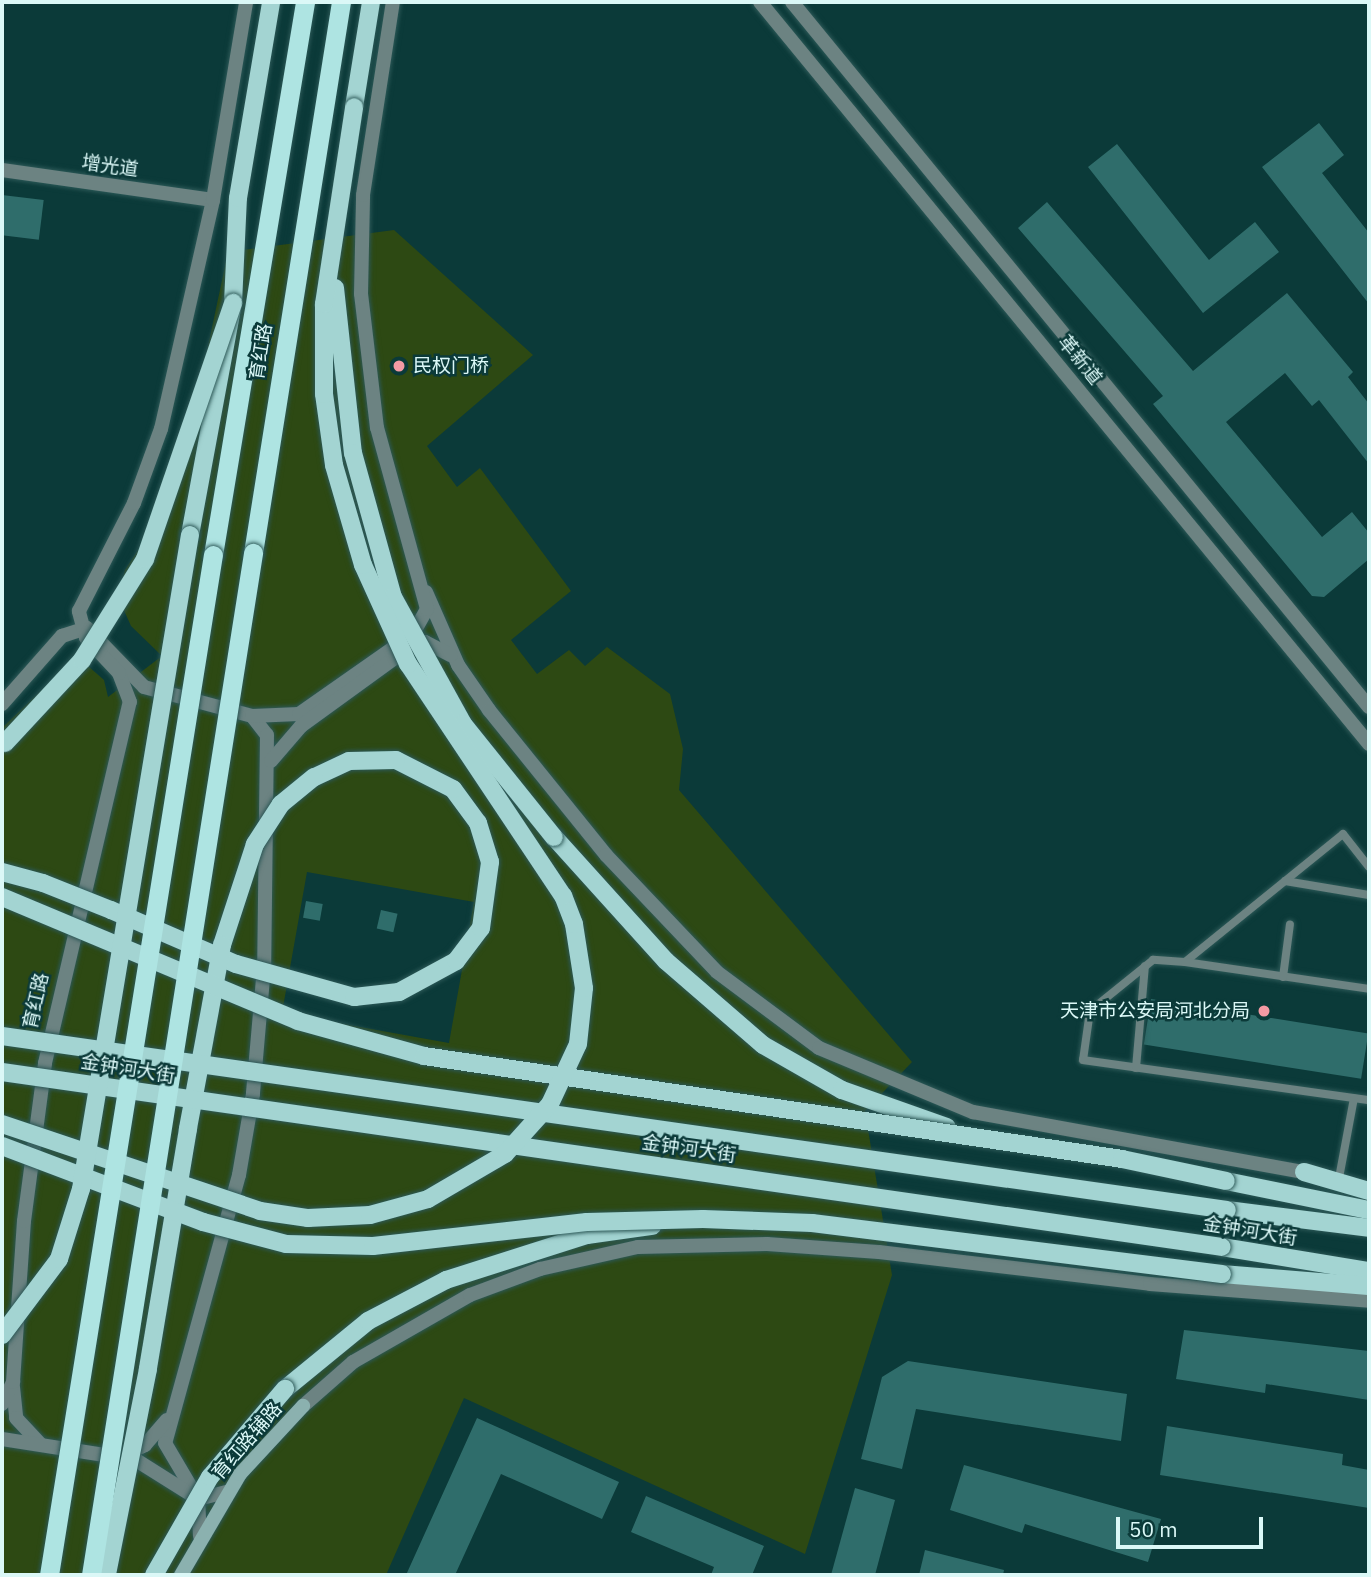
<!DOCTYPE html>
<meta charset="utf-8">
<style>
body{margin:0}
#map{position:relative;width:1371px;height:1577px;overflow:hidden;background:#0b3a39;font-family:"IBM Plex Sans","Noto Sans SC",sans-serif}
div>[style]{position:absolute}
.green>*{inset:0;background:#2d4913}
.building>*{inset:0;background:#2f6d6b;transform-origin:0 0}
.roads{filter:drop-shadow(0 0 2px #2c5857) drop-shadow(0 0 2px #2c5857)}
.service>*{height:8px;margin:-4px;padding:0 4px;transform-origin:4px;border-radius:4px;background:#6c8382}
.minor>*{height:14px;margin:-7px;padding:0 7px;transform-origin:7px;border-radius:7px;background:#6c8382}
.tertiary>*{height:14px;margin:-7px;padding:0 7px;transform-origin:7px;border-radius:7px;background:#6c8382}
.secondary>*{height:14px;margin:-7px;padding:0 7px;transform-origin:7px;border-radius:7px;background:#8bb1af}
.primary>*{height:18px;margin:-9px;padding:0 9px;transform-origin:9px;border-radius:9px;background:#a3d4d2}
.trunk>*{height:19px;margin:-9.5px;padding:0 9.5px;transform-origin:9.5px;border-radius:9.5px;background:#aee4e2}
.bridges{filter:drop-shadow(0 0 2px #2c5857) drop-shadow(0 0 2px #2c5857)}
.primary-bridge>*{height:18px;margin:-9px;padding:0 9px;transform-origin:9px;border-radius:9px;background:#a3d4d2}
.trunk-bridge>*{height:19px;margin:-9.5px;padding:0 9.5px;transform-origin:9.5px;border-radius:9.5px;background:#aee4e2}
.dots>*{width:19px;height:19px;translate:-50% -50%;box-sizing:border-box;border:4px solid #0b3a39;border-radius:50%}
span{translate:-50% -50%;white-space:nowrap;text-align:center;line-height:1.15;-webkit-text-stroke:5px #0b3a39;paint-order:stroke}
.street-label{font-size:19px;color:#dbf8f7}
.poi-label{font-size:19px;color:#dbf8f7}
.left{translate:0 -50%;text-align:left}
.right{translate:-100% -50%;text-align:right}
.frame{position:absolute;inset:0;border:4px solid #dbf8f7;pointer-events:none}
.scale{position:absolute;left:1116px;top:1517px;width:147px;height:32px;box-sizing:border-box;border:4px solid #dbf8f7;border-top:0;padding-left:9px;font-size:21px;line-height:24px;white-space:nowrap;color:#dbf8f7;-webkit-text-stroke:5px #0b3a39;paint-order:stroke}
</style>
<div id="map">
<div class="green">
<div style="clip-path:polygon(evenodd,394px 230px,533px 355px,427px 446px,457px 487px,480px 468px,571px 591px,511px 640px,537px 674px,569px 650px,585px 666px,607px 647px,670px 694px,683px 749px,679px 790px,912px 1062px,865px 1111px,892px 1275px,805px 1554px,464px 1398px,386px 1575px,2px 1575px,2px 728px,67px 666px,88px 666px,104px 680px,108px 697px,162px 656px,131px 626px,118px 597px,125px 570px,156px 523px,206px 356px,228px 252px,394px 230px,307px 872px,474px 902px,449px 1043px,282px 1013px,307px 872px)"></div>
</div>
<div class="building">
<div style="clip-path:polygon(1319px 123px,1344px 155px,1322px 173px,1369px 233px,1369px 304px,1262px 167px)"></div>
<div style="clip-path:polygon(1117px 144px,1209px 260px,1255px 222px,1279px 252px,1203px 313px,1088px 167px)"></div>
<div style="left:2px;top:195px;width:42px;height:40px;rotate:7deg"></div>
<div style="clip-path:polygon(1047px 202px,1193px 371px,1287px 293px,1353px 372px,1348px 377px,1369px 404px,1369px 464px,1319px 400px,1312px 406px,1285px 373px,1226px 422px,1322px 537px,1352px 512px,1369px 533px,1369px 559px,1324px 597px,1312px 596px,1153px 404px,1163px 396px,1018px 228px)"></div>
<div style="left:306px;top:901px;width:17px;height:17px;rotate:10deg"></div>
<div style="left:381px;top:910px;width:17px;height:19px;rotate:13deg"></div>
<div style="left:1151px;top:999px;width:220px;height:46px;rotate:9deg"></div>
<div style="clip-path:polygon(1184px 1330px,1369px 1351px,1369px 1400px,1266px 1384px,1265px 1393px,1176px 1379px)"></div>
<div style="clip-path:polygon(908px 1361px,1127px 1394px,1121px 1441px,916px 1409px,902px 1469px,861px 1459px,882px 1377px)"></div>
<div style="clip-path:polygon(477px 1418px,619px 1482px,602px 1519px,501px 1474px,455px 1575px,406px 1575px)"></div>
<div style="clip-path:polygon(1167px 1426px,1343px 1454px,1342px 1465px,1369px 1470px,1369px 1508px,1160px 1475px)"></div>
<div style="clip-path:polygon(964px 1465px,1161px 1519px,1148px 1562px,1025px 1524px,1022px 1533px,950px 1510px)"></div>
<div style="clip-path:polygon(855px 1488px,895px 1500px,875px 1575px,831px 1575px)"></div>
<div style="clip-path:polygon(646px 1496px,764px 1546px,752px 1575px,711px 1575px,714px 1567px,631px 1532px)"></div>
<div style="clip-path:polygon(925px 1550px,1004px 1570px,1003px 1575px,919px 1575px)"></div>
</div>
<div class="roads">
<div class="service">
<div style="left:1369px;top:867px;width:42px;rotate:-128.2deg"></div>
<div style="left:1343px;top:834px;width:203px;rotate:141deg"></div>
<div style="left:1185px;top:962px;width:32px;rotate:-176deg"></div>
<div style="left:1153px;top:960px;width:81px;rotate:141deg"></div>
<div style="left:1090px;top:1011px;width:49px;rotate:98.1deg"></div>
<div style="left:1083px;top:1060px;width:289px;rotate:8deg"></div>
<div style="left:1285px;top:881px;width:85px;rotate:9.5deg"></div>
<div style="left:1185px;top:962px;width:186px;rotate:8.3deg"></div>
<div style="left:1283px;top:977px;width:53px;rotate:-82.5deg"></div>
<div style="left:1136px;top:1068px;width:102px;rotate:-85deg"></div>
<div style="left:1339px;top:1178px;width:81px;rotate:-79.4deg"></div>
</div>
<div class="minor">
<div style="left:2px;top:170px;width:213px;rotate:8.1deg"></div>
<div style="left:426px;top:592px;width:80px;rotate:66.3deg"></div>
<div style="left:458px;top:665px;width:55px;rotate:55.4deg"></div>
<div style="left:489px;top:710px;width:186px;rotate:51.1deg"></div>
<div style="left:606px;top:855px;width:161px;rotate:46.5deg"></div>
<div style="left:717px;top:972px;width:127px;rotate:36.7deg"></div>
<div style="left:819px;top:1048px;width:167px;rotate:22.6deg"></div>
<div style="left:973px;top:1112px;width:346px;rotate:10.3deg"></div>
<div style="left:2px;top:704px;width:91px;rotate:-48.6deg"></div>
<div style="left:62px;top:636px;width:26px;rotate:-18deg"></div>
<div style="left:87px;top:628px;width:82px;rotate:46deg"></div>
<div style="left:144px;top:687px;width:112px;rotate:15deg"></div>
<div style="left:252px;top:716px;width:24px;rotate:52deg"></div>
<div style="left:267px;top:735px;width:232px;rotate:90.7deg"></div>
<div style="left:264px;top:967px;width:127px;rotate:95deg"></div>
<div style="left:253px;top:1094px;width:82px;rotate:99.8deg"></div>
<div style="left:239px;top:1175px;width:278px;rotate:105.4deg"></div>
<div style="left:165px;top:1443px;width:65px;rotate:59.5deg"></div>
<div style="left:198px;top:1499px;width:37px;rotate:87deg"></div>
<div style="left:252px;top:716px;width:47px;rotate:-2.4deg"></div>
<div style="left:299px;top:714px;width:118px;rotate:-35deg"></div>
<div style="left:396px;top:646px;width:29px;rotate:-8deg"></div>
<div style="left:425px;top:642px;width:29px;rotate:27deg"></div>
<div style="left:271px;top:761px;width:46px;rotate:-49.4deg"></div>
<div style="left:301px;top:726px;width:125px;rotate:-35.9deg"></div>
<div style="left:402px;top:653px;width:51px;rotate:-60.4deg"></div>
<div style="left:427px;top:609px;width:188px;rotate:-105.4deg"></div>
<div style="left:377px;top:428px;width:135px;rotate:-96.8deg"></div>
<div style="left:361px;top:294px;width:99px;rotate:-88.8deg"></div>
<div style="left:363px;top:195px;width:195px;rotate:-81.2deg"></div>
<div style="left:13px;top:1387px;width:31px;rotate:84deg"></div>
<div style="left:16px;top:1418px;width:35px;rotate:47deg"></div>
<div style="left:2px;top:1404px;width:25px;rotate:-63deg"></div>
<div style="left:13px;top:1382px;width:161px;rotate:-86.1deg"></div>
<div style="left:24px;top:1221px;width:159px;rotate:-82.4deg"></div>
<div style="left:45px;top:1063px;width:371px;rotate:-76.8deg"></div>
<div style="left:130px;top:702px;width:31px;rotate:-111deg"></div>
<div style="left:119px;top:673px;width:48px;rotate:-133.3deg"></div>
<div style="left:86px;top:638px;width:28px;rotate:-105deg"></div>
<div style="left:79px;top:611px;width:121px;rotate:-63deg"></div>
<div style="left:134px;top:503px;width:79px;rotate:-70deg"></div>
<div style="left:161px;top:429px;width:235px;rotate:-77.2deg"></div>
<div style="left:213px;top:200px;width:201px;rotate:-80.5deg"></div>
<div style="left:303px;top:1406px;width:67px;rotate:-41.3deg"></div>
<div style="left:353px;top:1362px;width:135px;rotate:-29.8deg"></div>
<div style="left:470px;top:1295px;width:75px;rotate:-20.4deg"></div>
<div style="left:540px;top:1269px;width:100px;rotate:-12.7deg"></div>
<div style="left:638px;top:1247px;width:129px;rotate:-1.3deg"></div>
<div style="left:767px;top:1244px;width:112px;rotate:4.1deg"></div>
<div style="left:879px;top:1252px;width:273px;rotate:6.7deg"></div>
<div style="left:1150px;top:1284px;width:220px;rotate:4.4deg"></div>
<div style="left:2px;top:1439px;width:136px;rotate:8.9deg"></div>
<div style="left:136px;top:1460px;width:73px;rotate:32.2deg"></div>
<div style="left:198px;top:1499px;width:30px;rotate:-14deg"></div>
<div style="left:124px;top:1455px;width:23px;rotate:-25deg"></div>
<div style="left:145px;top:1445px;width:33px;rotate:-49deg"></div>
</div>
<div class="tertiary">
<div style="left:760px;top:2px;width:960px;rotate:50.62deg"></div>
<div style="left:792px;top:2px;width:911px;rotate:50.7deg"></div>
</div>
<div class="secondary">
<div style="left:181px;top:1575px;width:117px;rotate:-59.7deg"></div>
<div style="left:240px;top:1474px;width:93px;rotate:-47.2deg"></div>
</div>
<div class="primary">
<div style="left:354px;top:107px;width:106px;rotate:-80.8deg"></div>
<div style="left:190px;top:535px;width:236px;rotate:-79.5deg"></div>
<div style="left:233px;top:303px;width:105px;rotate:-87.3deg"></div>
<div style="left:238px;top:198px;width:199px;rotate:-80.4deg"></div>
<div style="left:554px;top:837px;width:167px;rotate:47.9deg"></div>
<div style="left:666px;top:961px;width:128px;rotate:40.9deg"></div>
<div style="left:763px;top:1045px;width:91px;rotate:29.7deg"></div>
<div style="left:842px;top:1090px;width:111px;rotate:19.4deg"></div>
<div style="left:1304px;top:1172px;width:68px;rotate:16.3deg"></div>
<div style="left:1226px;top:1181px;width:146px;rotate:11.5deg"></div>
<div style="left:1227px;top:1210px;width:143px;rotate:7.2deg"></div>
<div style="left:1222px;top:1247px;width:149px;rotate:9.3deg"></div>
<div style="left:1222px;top:1274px;width:147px;rotate:4.7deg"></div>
<div style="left:285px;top:1389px;width:107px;rotate:-39.3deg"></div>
<div style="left:368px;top:1321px;width:88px;rotate:-27.7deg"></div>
<div style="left:446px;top:1280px;width:148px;rotate:-17.7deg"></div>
<div style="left:587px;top:1235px;width:66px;rotate:-7.9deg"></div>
</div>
<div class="trunk">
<div style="left:253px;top:553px;width:558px;rotate:-80.93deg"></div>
<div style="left:213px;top:555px;width:561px;rotate:-80.55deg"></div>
</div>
</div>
<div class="bridges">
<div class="primary-bridge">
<div style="left:335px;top:288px;width:166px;rotate:83.8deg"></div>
<div style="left:353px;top:453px;width:149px;rotate:74.5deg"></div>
<div style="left:393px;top:597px;width:145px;rotate:61.1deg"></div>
<div style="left:463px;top:724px;width:145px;rotate:51.2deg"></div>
<div style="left:5px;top:743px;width:113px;rotate:-47.1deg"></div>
<div style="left:82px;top:660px;width:119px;rotate:-58deg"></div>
<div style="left:145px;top:559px;width:271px;rotate:-71deg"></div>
<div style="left:2px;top:872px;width:42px;rotate:15deg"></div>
<div style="left:43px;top:883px;width:73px;rotate:21.7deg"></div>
<div style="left:111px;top:910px;width:136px;rotate:23.4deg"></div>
<div style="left:236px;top:964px;width:123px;rotate:15.6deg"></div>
<div style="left:354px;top:997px;width:45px;rotate:-6.3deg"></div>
<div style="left:399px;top:992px;width:65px;rotate:-28.5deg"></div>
<div style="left:456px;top:961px;width:41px;rotate:-52.9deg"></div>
<div style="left:481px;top:928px;width:67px;rotate:-82.2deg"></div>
<div style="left:490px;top:862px;width:41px;rotate:-107.1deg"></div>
<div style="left:478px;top:823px;width:42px;rotate:-126.3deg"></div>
<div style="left:453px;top:789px;width:64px;rotate:-153deg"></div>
<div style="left:396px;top:760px;width:47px;rotate:178.8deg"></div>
<div style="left:349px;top:761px;width:38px;rotate:155deg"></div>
<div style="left:314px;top:777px;width:43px;rotate:140.7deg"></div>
<div style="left:281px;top:804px;width:48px;rotate:123deg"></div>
<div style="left:255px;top:844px;width:106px;rotate:108.1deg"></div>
<div style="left:222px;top:945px;width:187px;rotate:100.5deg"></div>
<div style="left:188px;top:1129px;width:243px;rotate:99.5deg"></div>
<div style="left:148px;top:1369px;width:210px;rotate:101.3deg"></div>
<div style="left:2px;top:897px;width:321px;rotate:22.7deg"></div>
<div style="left:298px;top:1021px;width:131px;rotate:15.5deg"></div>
<div style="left:424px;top:1056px;width:706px;rotate:8.39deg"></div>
<div style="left:1122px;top:1159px;width:106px;rotate:11.9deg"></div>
<div style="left:2px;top:1036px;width:1237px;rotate:8.08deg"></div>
<div style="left:2px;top:1072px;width:1232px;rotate:8.16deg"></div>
<div style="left:2px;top:1124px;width:272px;rotate:18.6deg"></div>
<div style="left:260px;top:1211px;width:49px;rotate:8.3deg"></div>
<div style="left:308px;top:1218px;width:62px;rotate:-2.8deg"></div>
<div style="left:370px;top:1215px;width:60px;rotate:-15.4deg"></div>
<div style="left:428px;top:1199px;width:89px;rotate:-30.3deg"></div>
<div style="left:505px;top:1154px;width:67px;rotate:-48deg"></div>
<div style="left:550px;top:1104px;width:66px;rotate:-65deg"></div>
<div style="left:578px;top:1044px;width:56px;rotate:-83.9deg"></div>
<div style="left:584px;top:988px;width:65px;rotate:-98.9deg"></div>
<div style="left:574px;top:924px;width:30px;rotate:-111deg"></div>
<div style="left:563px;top:896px;width:279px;rotate:-123.7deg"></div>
<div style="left:408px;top:664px;width:109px;rotate:-114.4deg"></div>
<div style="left:363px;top:565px;width:104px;rotate:-106.2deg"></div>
<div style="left:334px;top:465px;width:72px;rotate:-98deg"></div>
<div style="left:324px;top:394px;width:90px;rotate:-90deg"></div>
<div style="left:324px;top:304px;width:199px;rotate:-81.3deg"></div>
<div style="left:2px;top:1146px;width:215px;rotate:20.7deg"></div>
<div style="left:203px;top:1222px;width:86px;rotate:14.8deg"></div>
<div style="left:286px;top:1244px;width:87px;rotate:1.3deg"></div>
<div style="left:373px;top:1246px;width:215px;rotate:-6.4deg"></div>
<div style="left:587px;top:1222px;width:116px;rotate:-1.5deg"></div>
<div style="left:703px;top:1219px;width:109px;rotate:2.1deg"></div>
<div style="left:812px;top:1223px;width:413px;rotate:7.1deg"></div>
<div style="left:2px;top:1335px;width:95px;rotate:-53.1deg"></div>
<div style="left:59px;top:1259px;width:73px;rotate:-72.6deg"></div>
<div style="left:81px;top:1189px;width:663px;rotate:-80.54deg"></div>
<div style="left:154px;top:1575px;width:113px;rotate:-60.3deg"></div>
<div style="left:210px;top:1477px;width:116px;rotate:-49.6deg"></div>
</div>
<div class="trunk-bridge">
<div style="left:49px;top:1575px;width:1033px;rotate:-80.87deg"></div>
<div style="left:91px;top:1575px;width:1035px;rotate:-80.99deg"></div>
</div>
</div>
<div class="dots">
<div style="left:399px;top:366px;background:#f49aa4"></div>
<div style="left:1264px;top:1011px;background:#f49aa4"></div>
</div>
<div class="street-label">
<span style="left:110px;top:166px;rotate:8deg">增光道</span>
<span style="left:261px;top:352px;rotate:-81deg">育红路</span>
<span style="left:1080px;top:360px;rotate:51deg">革新道</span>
<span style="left:36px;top:1001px;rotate:-77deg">育红路</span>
<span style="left:128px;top:1069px;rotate:9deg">金钟河大街</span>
<span style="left:689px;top:1149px;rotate:8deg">金钟河大街</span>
<span style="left:1250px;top:1231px;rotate:9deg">金钟河大街</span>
<span style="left:247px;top:1441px;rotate:-49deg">育红路辅路</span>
</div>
<div class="poi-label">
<span class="left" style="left:413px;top:366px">民权门桥</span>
<span class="right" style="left:1250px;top:1011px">天津市公安局河北分局</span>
</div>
<div class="frame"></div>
<div class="scale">50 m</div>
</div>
